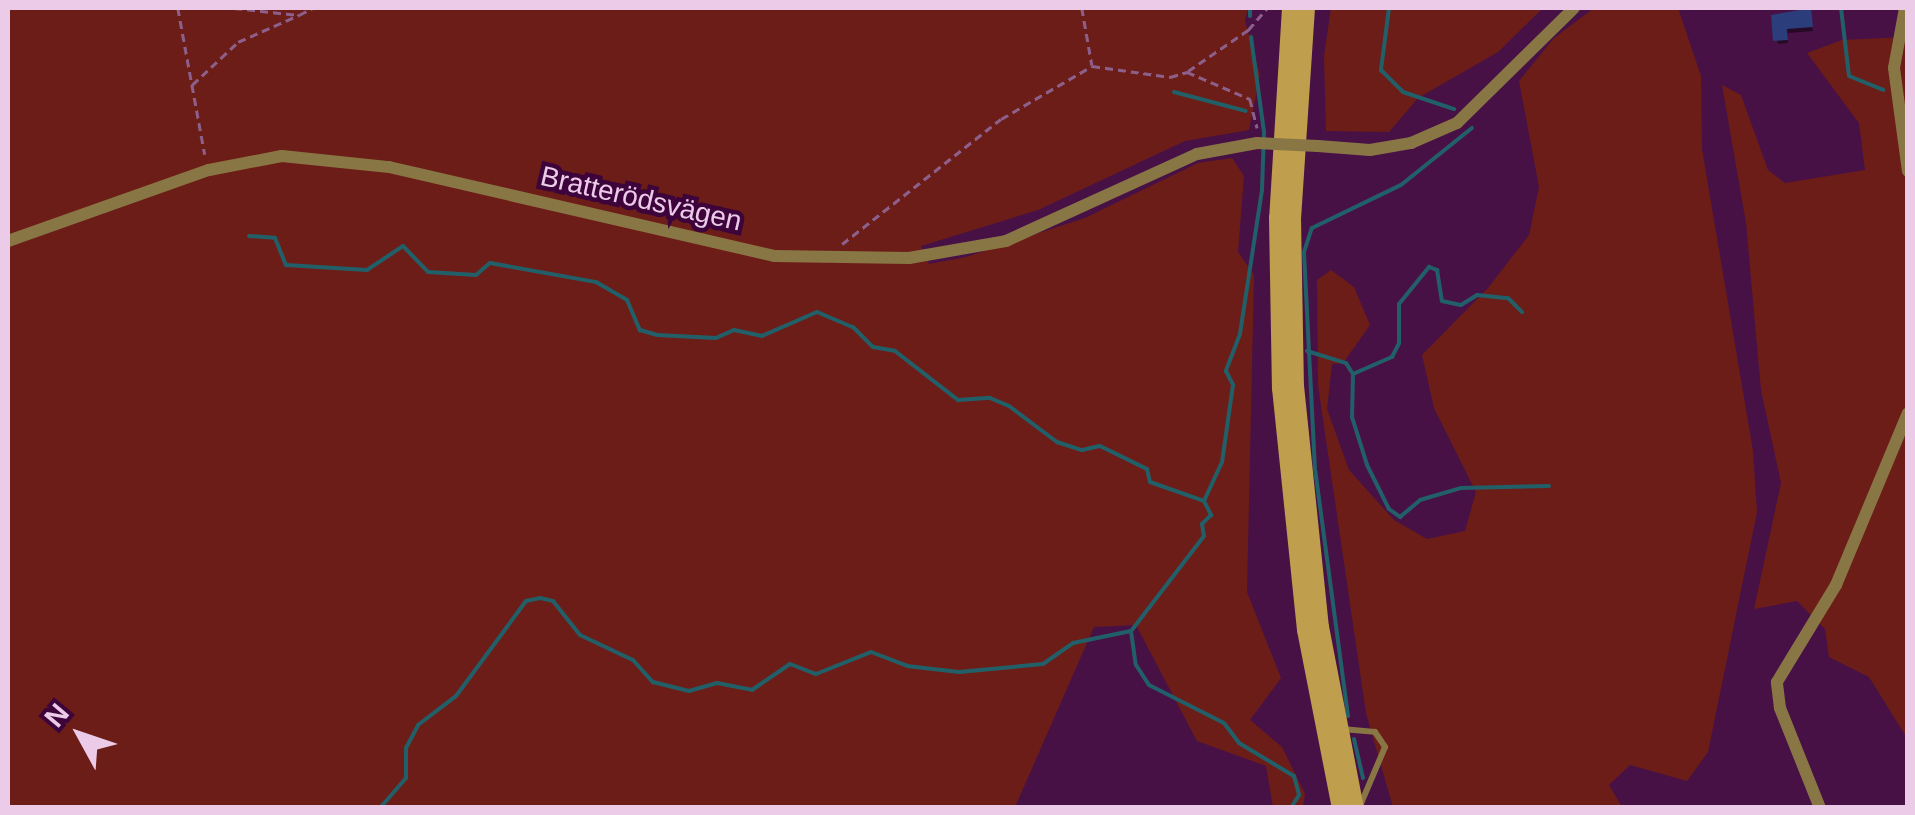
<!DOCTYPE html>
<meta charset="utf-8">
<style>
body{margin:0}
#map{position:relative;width:1915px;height:815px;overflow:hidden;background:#471146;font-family:Arial,sans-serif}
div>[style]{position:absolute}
.green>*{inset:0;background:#6d1d17}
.shadow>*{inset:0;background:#0007}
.stream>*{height:4px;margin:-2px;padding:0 2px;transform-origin:2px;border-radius:2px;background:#226069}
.building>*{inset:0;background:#2b3d7b}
.path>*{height:2.5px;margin-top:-1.25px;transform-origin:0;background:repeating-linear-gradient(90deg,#8d608b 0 8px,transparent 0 13px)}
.service>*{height:6px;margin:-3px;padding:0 3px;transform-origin:3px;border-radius:3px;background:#897645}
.minor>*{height:12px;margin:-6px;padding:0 6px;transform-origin:6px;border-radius:6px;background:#897645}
.secondary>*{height:18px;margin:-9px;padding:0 9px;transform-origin:9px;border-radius:9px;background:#bf9f4d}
.minor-bridge>*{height:12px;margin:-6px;padding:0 6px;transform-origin:6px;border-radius:6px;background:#897645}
span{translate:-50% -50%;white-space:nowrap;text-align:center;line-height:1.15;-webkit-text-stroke:9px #3c043b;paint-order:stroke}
.street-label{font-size:28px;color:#eccbe9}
.frame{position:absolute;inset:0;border:10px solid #eccbe9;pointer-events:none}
.north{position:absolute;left:30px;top:685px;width:100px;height:100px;-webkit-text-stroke:8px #3c043b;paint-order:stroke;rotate:310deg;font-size:28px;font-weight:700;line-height:40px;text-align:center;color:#eccbe9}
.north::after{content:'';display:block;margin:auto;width:35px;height:45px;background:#eccbe9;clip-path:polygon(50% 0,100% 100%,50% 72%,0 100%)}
</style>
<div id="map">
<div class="green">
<div style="clip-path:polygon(8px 8px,1248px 8px,1245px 21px,1260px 75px,1249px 130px,1185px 141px,1038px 210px,921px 246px,929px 264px,966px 257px,1085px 218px,1198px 163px,1232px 158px,1244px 176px,1238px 252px,1254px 275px,1247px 592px,1281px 678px,1250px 720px,1282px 747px,1305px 794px,1303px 807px,1273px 807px,1266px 766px,1197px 741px,1136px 625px,1094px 627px,1015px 807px,8px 807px)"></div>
<div style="clip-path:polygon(1331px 8px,1543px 8px,1498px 52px,1418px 98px,1389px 132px,1326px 131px,1324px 56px)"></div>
<div style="clip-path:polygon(1594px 8px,1678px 8px,1701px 76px,1702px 149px,1753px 451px,1757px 512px,1708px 752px,1687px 781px,1630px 765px,1609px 785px,1622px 807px,1393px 807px,1366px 713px,1318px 385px,1317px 280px,1331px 270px,1354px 287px,1370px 325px,1343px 363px,1332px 364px,1327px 409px,1349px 470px,1394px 520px,1427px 539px,1465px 531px,1476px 492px,1434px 408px,1422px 355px,1488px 288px,1529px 235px,1539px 187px,1519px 81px,1554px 38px)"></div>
<div style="clip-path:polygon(1907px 37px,1907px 738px,1869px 677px,1829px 657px,1825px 629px,1797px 601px,1754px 609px,1781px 483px,1761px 390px,1746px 223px,1722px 85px,1741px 95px,1768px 170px,1785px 183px,1865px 170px,1859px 123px,1807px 53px,1842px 40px)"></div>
</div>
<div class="shadow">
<div style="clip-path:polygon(1810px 11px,1813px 31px,1788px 33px,1788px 43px,1778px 44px,1774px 18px)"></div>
</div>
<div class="stream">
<div style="left:1250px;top:8px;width:8px;rotate:90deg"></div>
<div style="left:1389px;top:8px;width:63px;rotate:97.4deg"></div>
<div style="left:1381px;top:70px;width:31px;rotate:45deg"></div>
<div style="left:1403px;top:92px;width:54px;rotate:18.4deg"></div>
<div style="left:1841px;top:8px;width:68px;rotate:83.3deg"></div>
<div style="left:1849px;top:76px;width:37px;rotate:22deg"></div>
<div style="left:1251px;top:37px;width:96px;rotate:82.2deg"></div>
<div style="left:1264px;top:132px;width:58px;rotate:92deg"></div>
<div style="left:1262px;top:190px;width:146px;rotate:98.7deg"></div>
<div style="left:1240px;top:334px;width:40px;rotate:111deg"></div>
<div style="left:1226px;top:371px;width:16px;rotate:63deg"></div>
<div style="left:1233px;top:385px;width:78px;rotate:98.1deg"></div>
<div style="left:1222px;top:462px;width:43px;rotate:114.8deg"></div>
<div style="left:1204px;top:501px;width:16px;rotate:63deg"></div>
<div style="left:1211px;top:515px;width:13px;rotate:135deg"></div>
<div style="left:1202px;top:524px;width:12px;rotate:81deg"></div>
<div style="left:1204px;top:536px;width:120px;rotate:127.5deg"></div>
<div style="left:1131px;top:631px;width:34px;rotate:82deg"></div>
<div style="left:1136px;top:665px;width:24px;rotate:57deg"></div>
<div style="left:1149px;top:685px;width:84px;rotate:26.9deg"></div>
<div style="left:1224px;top:723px;width:25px;rotate:53deg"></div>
<div style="left:1239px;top:743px;width:64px;rotate:31deg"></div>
<div style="left:1294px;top:776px;width:20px;rotate:75deg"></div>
<div style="left:1299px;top:795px;width:15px;rotate:122deg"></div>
<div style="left:1174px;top:92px;width:74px;rotate:14.8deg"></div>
<div style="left:249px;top:236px;width:26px;rotate:4deg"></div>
<div style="left:275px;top:238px;width:29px;rotate:68deg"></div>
<div style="left:286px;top:265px;width:81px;rotate:3.5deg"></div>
<div style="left:367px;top:270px;width:43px;rotate:-33.7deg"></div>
<div style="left:403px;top:246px;width:36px;rotate:46deg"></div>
<div style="left:428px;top:272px;width:48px;rotate:3.6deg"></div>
<div style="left:476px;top:275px;width:18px;rotate:-41deg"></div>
<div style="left:490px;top:263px;width:108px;rotate:10.2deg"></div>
<div style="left:596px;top:282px;width:36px;rotate:30deg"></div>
<div style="left:627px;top:300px;width:33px;rotate:67deg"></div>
<div style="left:640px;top:330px;width:18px;rotate:16deg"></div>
<div style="left:657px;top:335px;width:59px;rotate:2.9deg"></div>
<div style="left:716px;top:338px;width:20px;rotate:-24deg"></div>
<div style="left:734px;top:330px;width:29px;rotate:12deg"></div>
<div style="left:762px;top:336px;width:60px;rotate:-23.6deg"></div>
<div style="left:817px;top:312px;width:39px;rotate:23deg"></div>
<div style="left:853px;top:327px;width:28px;rotate:45deg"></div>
<div style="left:873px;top:347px;width:22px;rotate:10deg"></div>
<div style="left:895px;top:351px;width:80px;rotate:37.9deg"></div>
<div style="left:958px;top:400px;width:32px;rotate:-4deg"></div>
<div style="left:990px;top:398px;width:21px;rotate:23deg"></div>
<div style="left:1009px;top:406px;width:60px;rotate:36.9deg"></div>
<div style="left:1057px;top:442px;width:26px;rotate:18deg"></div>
<div style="left:1082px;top:450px;width:18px;rotate:-13deg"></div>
<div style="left:1100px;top:446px;width:52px;rotate:26.1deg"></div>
<div style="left:1147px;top:469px;width:13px;rotate:77deg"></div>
<div style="left:1150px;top:482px;width:57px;rotate:19.4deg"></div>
<div style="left:1307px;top:351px;width:41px;rotate:17.1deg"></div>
<div style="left:1346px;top:363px;width:13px;rotate:58deg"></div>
<div style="left:1353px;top:374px;width:43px;rotate:91.3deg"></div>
<div style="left:1352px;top:417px;width:50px;rotate:72.6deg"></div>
<div style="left:1367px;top:465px;width:49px;rotate:63.4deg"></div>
<div style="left:1389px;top:509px;width:14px;rotate:36deg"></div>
<div style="left:1400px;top:517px;width:26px;rotate:-40deg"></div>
<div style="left:1420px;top:500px;width:43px;rotate:-16.3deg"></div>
<div style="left:1461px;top:488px;width:88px;rotate:-1.3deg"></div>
<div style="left:1353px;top:374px;width:43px;rotate:-23.6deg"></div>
<div style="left:1392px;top:357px;width:16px;rotate:-63deg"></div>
<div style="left:1399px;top:343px;width:39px;rotate:-90deg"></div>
<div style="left:1399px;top:304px;width:48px;rotate:-51deg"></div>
<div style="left:1429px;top:267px;width:9px;rotate:21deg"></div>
<div style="left:1437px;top:270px;width:31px;rotate:81deg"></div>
<div style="left:1442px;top:301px;width:19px;rotate:12deg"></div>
<div style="left:1461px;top:305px;width:19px;rotate:-32deg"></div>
<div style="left:1477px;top:295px;width:31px;rotate:6deg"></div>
<div style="left:1508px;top:298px;width:20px;rotate:45deg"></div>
<div style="left:1348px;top:716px;width:248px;rotate:-97.6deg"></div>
<div style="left:1315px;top:470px;width:218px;rotate:-92.9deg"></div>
<div style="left:1304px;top:252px;width:25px;rotate:-72deg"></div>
<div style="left:1312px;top:228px;width:99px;rotate:-25.8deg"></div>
<div style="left:1401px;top:185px;width:91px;rotate:-38.8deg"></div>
<div style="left:1354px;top:739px;width:40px;rotate:77deg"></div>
<div style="left:380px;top:808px;width:40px;rotate:-49deg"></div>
<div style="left:406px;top:778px;width:30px;rotate:-90deg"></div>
<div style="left:406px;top:748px;width:26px;rotate:-62deg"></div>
<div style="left:418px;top:725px;width:48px;rotate:-37.3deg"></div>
<div style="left:456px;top:696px;width:118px;rotate:-53.6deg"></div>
<div style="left:526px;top:601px;width:14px;rotate:-12deg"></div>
<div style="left:540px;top:598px;width:13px;rotate:13deg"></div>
<div style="left:553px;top:601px;width:43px;rotate:51.5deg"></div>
<div style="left:580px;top:635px;width:59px;rotate:25.3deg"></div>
<div style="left:633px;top:660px;width:30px;rotate:48deg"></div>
<div style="left:653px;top:682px;width:37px;rotate:14deg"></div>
<div style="left:689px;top:691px;width:29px;rotate:-16deg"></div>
<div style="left:717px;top:683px;width:36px;rotate:11deg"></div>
<div style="left:752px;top:690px;width:46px;rotate:-34.4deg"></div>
<div style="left:790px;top:664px;width:28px;rotate:21deg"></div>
<div style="left:816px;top:674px;width:59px;rotate:-21.8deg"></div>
<div style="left:871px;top:652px;width:39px;rotate:21deg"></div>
<div style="left:907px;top:666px;width:52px;rotate:6.6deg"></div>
<div style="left:959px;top:672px;width:84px;rotate:-5.4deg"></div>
<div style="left:1043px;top:664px;width:37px;rotate:-35deg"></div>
<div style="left:1073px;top:643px;width:59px;rotate:-11.7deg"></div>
</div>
<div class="building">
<div style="clip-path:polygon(1811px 8px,1813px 27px,1787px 29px,1788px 40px,1773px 41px,1771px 15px)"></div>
</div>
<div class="path">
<div style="left:178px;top:8px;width:149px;rotate:79.6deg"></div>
<div style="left:234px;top:8px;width:65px;rotate:6.1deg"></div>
<div style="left:299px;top:15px;width:16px;rotate:-27deg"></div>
<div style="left:1082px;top:8px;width:58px;rotate:80deg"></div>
<div style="left:1188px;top:71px;width:73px;rotate:-34.3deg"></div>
<div style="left:1248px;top:30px;width:29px;rotate:-49deg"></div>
<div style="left:192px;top:85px;width:63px;rotate:-43.1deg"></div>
<div style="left:238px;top:42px;width:67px;rotate:-23.9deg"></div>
<div style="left:842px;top:244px;width:202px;rotate:-38.2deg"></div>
<div style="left:1001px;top:119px;width:105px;rotate:-30.2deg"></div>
<div style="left:1092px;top:66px;width:79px;rotate:8deg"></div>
<div style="left:1170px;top:77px;width:18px;rotate:-16deg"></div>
<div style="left:1187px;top:72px;width:69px;rotate:23.2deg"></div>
<div style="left:1250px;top:99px;width:30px;rotate:76deg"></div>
</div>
<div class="service">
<div style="left:1342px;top:729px;width:33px;rotate:5deg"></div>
<div style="left:1375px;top:732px;width:18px;rotate:56deg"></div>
<div style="left:1385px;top:747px;width:64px;rotate:113deg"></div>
</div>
<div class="minor">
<div style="left:1905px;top:8px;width:61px;rotate:100.4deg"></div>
<div style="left:1894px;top:68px;width:104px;rotate:82.3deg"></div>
<div style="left:1318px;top:146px;width:52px;rotate:4.4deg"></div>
<div style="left:1370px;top:150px;width:42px;rotate:-9.7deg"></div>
<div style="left:1411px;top:143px;width:50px;rotate:-23.5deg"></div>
<div style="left:1457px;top:123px;width:164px;rotate:-44.5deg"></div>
<div style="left:8px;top:241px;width:213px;rotate:-19.5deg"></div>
<div style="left:209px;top:170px;width:74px;rotate:-10.9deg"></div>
<div style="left:282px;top:156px;width:108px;rotate:5.9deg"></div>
<div style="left:389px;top:167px;width:396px;rotate:13deg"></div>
<div style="left:775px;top:256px;width:134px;rotate:0.9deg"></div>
<div style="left:909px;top:258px;width:98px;rotate:-9.9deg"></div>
<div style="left:1006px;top:241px;width:210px;rotate:-24.5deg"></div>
<div style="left:1197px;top:154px;width:61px;rotate:-10.4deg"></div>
<div style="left:1820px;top:808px;width:108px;rotate:-111.8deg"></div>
<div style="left:1780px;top:708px;width:26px;rotate:-97deg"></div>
<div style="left:1777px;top:682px;width:114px;rotate:-58.7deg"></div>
<div style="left:1836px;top:585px;width:186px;rotate:-67.3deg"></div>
</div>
<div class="secondary">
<div style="left:1291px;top:8px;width:210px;rotate:93.5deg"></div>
<div style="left:1278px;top:218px;width:170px;rotate:89deg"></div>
<div style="left:1281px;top:388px;width:243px;rotate:84.1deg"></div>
<div style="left:1306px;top:630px;width:181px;rotate:78.9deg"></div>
<div style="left:1306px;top:8px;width:210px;rotate:93.8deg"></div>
<div style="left:1292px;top:218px;width:168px;rotate:89deg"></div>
<div style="left:1295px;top:386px;width:242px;rotate:84.1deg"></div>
<div style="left:1320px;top:627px;width:184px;rotate:79.1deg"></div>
</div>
<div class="minor-bridge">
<div style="left:1257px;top:143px;width:61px;rotate:2.8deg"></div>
</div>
<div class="street-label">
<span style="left:641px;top:199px;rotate:13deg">Bratterödsvägen</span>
</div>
<div class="frame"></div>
<div class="north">N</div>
</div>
